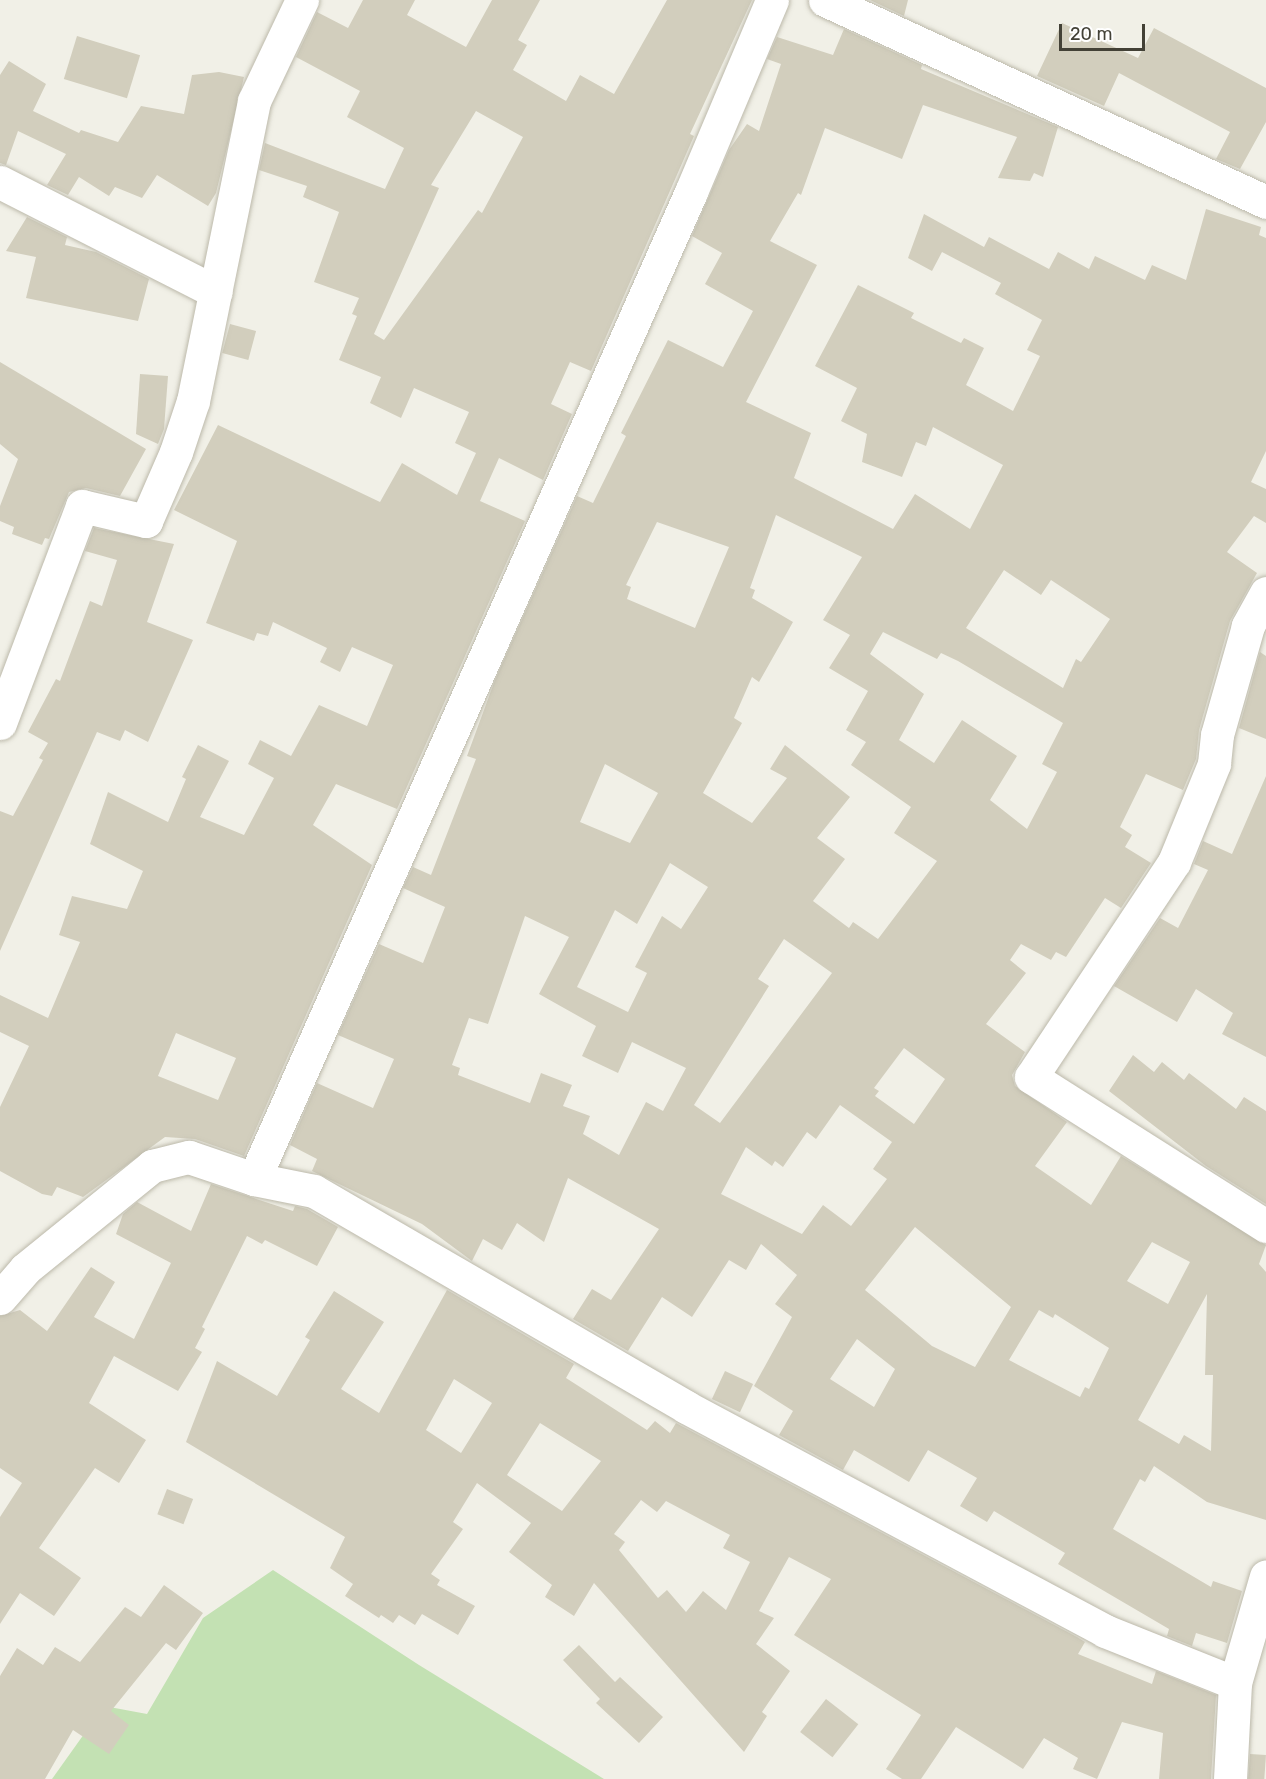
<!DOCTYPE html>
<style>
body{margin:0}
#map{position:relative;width:1266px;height:1779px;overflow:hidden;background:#f1f0e7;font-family:Rubik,sans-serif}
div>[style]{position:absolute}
.green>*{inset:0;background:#c3e1b3}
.building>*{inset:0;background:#d2cebd;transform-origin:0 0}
.roads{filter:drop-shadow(0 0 2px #bcb9aa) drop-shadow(0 0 2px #bcb9aa)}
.street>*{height:33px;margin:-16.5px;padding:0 16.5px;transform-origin:16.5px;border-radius:16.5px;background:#fff}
span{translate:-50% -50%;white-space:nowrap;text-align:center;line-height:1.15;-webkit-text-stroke:5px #fff;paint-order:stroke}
.scale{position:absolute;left:1059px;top:24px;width:86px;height:27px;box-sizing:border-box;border:3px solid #434136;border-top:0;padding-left:8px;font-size:18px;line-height:21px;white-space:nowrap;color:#434136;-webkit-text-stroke:4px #fff;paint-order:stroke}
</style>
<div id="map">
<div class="green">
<div style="clip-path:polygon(273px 1570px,419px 1665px,604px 1779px,52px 1779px,104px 1706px,147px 1714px,203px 1618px)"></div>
</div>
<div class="building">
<div style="clip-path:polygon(evenodd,363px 0,415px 0,407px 15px,466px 47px,492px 0,540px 0,518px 40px,527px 45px,513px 70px,566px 101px,580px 75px,614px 94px,667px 0,752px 0,690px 134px,694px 136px,591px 371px,570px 362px,551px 404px,572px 414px,543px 480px,499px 458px,480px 501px,525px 521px,397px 809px,336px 784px,313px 825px,372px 865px,244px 1156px,195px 1139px,165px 1137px,83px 1197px,57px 1187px,52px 1196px,42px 1194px,0 1171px,0 1107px,29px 1046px,0 1032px,0 995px,48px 1018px,80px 942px,59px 935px,72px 896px,127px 909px,143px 871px,90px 844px,108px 792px,168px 822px,186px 779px,182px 777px,198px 745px,229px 761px,200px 817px,244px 835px,274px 778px,248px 764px,260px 740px,291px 756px,319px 705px,367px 726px,393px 665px,352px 647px,340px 672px,320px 662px,327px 648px,273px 622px,268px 636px,257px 633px,254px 641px,206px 623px,237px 541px,174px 510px,218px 425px,380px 502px,402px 463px,457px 495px,476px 453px,455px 443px,469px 412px,414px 388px,401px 418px,370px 403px,381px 377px,339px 360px,357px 316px,352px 314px,359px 298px,314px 282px,339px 212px,303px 197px,307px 186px,259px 170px,265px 143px,385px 189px,404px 148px,347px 117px,360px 91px,296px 57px,317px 12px,348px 28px,363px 0,476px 111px,523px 137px,482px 213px,478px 210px,384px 340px,374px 334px,439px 188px,431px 185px,476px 111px,363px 0,176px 1033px,236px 1058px,218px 1100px,158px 1076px,176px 1033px)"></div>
<div style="clip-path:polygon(870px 0,908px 0,904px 16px)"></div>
<div style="clip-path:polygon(1062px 23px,1138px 58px,1154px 28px,1266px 88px,1266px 122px,1240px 169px,1216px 159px,1230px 132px,1119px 73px,1104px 106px,1037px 76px)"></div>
<div style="clip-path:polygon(evenodd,844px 29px,922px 65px,921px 69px,1058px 127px,1043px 177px,1034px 173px,1030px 181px,998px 178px,1017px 137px,923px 105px,902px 159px,825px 128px,801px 195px,798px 193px,770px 241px,817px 265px,746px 402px,811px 433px,794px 478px,893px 529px,915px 494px,970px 529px,1003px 465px,933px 427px,926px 446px,916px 442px,902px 477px,862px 462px,867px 434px,841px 421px,857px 388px,815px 366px,858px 285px,914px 313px,911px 318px,961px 343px,964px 338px,984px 348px,966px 385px,1013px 411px,1040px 356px,1027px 350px,1042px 320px,995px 294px,1001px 283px,942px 252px,932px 271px,908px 258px,924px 214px,984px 247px,989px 237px,1049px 269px,1058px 252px,1089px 269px,1095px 256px,1145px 280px,1152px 265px,1186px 280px,1206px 209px,1261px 227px,1259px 235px,1266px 238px,1266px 451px,1251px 482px,1266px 489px,1266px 523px,1254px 516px,1227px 552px,1257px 573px,1230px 621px,1199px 730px,1196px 759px,1183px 790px,1146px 774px,1120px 827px,1132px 835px,1125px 847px,1151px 863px,1121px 908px,1105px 898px,1066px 957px,1056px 952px,1051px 960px,1021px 944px,1010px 960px,1026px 973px,986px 1024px,1025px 1052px,1012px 1075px,1015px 1086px,1067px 1122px,1035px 1166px,1091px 1205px,1121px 1156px,1266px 1245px,1259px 1264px,1266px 1272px,1266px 1520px,1207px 1502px,1154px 1466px,1145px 1482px,1140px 1479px,1113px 1529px,1211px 1587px,1213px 1581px,1242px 1591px,1227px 1643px,1196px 1633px,1192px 1646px,1167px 1636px,1169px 1629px,1058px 1564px,1065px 1553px,994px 1511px,987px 1522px,960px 1506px,977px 1478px,928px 1450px,909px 1482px,854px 1450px,843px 1470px,779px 1435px,793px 1411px,754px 1386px,792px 1317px,775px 1304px,797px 1275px,761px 1244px,746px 1270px,729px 1260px,692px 1317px,662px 1297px,628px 1351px,573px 1319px,592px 1289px,611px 1300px,659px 1229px,568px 1178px,544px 1242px,517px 1223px,502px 1250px,483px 1239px,472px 1261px,422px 1224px,312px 1171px,317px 1159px,290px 1145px,317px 1083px,373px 1108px,394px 1059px,338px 1035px,379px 944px,423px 963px,445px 907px,403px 888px,413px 867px,431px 875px,476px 759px,467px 756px,495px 680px,577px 496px,593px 503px,626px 436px,621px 433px,668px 340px,723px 367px,753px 311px,705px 284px,722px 253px,692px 236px,729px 150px,747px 124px,759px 131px,781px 64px,767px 59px,777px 37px,833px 55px,844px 29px,776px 515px,862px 557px,823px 620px,850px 635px,829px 668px,868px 691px,846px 730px,866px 742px,851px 765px,911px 807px,894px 833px,937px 861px,878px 939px,853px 922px,849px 928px,813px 901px,845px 859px,817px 838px,850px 797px,785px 745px,770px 769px,787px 778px,752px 823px,703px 793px,742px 723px,734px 718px,752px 677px,759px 682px,793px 622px,752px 598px,755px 590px,750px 588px,776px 515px,844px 29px,657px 522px,729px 547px,695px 628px,627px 599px,631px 587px,626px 585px,657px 522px,844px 29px,1004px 570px,1041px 595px,1051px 580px,1110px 619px,1081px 662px,1076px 659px,1063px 688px,966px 628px,1004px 570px,844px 29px,883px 632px,937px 659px,941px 653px,958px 661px,1063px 723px,1042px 764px,1057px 772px,1027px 829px,990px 800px,1017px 756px,962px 720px,934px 763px,899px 740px,924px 694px,870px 654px,883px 632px,844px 29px,605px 764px,658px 793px,630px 843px,580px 822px,605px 764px,844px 29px,670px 863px,708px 887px,681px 929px,662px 916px,635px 967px,647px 973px,628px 1012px,577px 987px,615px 910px,637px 924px,670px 863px,844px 29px,525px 916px,569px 937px,539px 994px,596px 1026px,582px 1056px,618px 1073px,632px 1042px,686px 1068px,663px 1111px,646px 1102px,619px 1155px,583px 1134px,590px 1116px,563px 1106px,572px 1085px,541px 1073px,530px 1103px,458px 1075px,460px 1068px,452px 1065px,469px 1018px,488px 1024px,525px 916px,844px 29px,784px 939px,832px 973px,720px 1123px,694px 1105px,769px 986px,758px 979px,784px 939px,844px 29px,904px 1048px,945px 1079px,914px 1124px,875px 1096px,879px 1091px,874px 1088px,904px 1048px,844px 29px,840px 1105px,892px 1142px,873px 1169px,887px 1179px,851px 1226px,823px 1205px,802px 1234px,721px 1194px,746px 1147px,772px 1166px,775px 1161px,783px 1167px,807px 1132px,816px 1139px,840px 1105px,844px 29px,915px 1227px,1011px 1307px,975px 1367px,932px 1346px,865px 1290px,915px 1227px,844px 29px,1152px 1242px,1190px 1262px,1168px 1304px,1127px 1281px,1152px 1242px,844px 29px,1207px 1294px,1205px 1375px,1213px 1375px,1211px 1451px,1184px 1435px,1179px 1444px,1138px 1420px,1207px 1294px,844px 29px,1039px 1310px,1053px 1318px,1055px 1314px,1109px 1348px,1089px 1389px,1085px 1387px,1080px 1397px,1009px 1360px,1039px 1310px,844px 29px,857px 1339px,895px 1369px,874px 1407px,830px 1379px,857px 1339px)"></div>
<div style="left:77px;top:36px;width:66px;height:45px;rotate:17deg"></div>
<div style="clip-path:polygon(9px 61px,46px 84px,33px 111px,79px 133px,81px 130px,118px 142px,141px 106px,184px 114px,192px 75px,219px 72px,244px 77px,216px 193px,208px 206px,157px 175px,142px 198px,115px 187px,109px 196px,79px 177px,68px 195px,47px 185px,66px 154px,18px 131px,6px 165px,0 163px,0 75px)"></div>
<div style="clip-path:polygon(27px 217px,67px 237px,65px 245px,96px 252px,149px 279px,138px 321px,26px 298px,36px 257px,6px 251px)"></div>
<div style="left:230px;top:324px;width:27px;height:30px;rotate:15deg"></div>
<div style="clip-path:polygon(0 362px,146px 449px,120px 496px,86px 488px,69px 492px,49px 539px,45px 538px,42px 545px,12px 534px,14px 527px,0 521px,0 506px,18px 459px,0 444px)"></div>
<div style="clip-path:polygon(140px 374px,168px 376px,164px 429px,158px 444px,136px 434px)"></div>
<div style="clip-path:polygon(94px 528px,174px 544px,147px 622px,193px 640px,148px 742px,125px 730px,120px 741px,97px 732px,0 951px,0 811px,13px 816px,43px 760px,39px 758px,48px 743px,28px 732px,56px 679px,60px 681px,90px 601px,102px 606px,117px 560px,85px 551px)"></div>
<div style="clip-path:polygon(1260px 652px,1266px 656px,1266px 739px,1239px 728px)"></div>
<div style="clip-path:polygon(1266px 776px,1266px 1057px,1222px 1034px,1233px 1013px,1196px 989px,1177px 1022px,1114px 986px,1160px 918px,1178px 928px,1208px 870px,1194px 864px,1203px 841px,1232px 854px)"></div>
<div style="clip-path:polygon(1133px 1055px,1154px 1072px,1162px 1062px,1184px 1080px,1189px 1073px,1236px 1109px,1244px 1097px,1266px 1111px,1266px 1204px,1206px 1166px,1109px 1091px)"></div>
<div style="clip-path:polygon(211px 1184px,293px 1211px,295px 1206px,307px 1209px,338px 1227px,317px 1266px,265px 1240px,262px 1244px,247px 1236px,202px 1327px,205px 1329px,195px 1348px,202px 1352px,178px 1391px,114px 1356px,89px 1403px,146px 1440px,119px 1483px,95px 1468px,39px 1548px,81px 1578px,54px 1616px,20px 1593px,0 1624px,0 1517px,22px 1483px,0 1468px,0 1316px,20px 1310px,47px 1331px,91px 1267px,115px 1282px,94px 1317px,134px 1339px,171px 1263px,116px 1234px,123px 1214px,137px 1202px,191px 1231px)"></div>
<div style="clip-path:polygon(evenodd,447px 1290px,574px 1364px,566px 1378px,647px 1430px,655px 1421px,670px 1433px,676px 1423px,1077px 1637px,1085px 1642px,1078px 1654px,1152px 1684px,1156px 1671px,1216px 1695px,1211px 1779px,1159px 1779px,1163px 1733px,1122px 1722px,1097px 1779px,1073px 1769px,1078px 1758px,1044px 1738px,1023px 1769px,956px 1727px,921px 1779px,902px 1779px,886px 1769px,921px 1715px,794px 1635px,831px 1579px,789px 1557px,759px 1611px,774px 1618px,756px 1644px,790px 1671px,762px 1712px,767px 1716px,744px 1752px,594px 1583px,574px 1616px,545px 1597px,552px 1585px,509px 1552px,531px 1523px,477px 1483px,453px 1522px,463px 1529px,431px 1574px,440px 1580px,437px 1585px,475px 1606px,458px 1635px,422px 1614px,415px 1625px,399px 1615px,393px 1623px,381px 1615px,379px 1618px,345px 1596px,353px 1584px,330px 1568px,345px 1537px,186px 1442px,217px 1361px,277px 1396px,310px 1340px,305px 1337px,334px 1291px,384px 1322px,341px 1389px,379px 1413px,447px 1290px,454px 1379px,492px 1403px,461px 1453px,426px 1430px,454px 1379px,447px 1290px,540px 1423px,601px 1461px,562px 1511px,507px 1475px,540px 1423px,447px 1290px,641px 1500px,657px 1512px,666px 1501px,730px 1535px,723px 1548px,750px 1562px,726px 1610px,703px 1591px,686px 1612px,667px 1590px,658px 1598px,619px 1550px,625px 1542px,614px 1534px,641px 1500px)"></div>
<div style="left:725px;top:1371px;width:31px;height:31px;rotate:25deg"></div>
<div style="left:167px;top:1489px;width:28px;height:27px;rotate:21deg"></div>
<div style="clip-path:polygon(164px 1585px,203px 1613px,176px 1650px,166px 1643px,111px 1711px,129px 1725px,109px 1754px,73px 1730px,45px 1779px,0 1779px,0 1676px,17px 1648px,43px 1665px,55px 1647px,80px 1662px,125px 1607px,141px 1617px)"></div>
<div style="clip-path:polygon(579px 1645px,615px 1682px,620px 1677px,663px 1717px,639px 1743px,596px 1703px,600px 1699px,563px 1660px)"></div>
<div style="left:826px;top:1699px;width:41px;height:42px;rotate:38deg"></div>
<div style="left:1250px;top:1754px;width:16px;height:25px;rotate:4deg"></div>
</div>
<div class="roads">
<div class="street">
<div style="left:825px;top:0;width:485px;rotate:24.6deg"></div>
<div style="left:0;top:182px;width:242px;rotate:27deg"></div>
<div style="left:1266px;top:593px;width:38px;rotate:119deg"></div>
<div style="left:1248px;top:626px;width:113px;rotate:105.9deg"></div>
<div style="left:1217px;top:735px;width:29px;rotate:96deg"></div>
<div style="left:1214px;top:764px;width:106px;rotate:112.2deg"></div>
<div style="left:1174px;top:862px;width:258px;rotate:123.6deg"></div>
<div style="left:1031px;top:1077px;width:278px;rotate:32.4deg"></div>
<div style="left:0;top:723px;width:232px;rotate:-69.3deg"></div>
<div style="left:82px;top:506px;width:66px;rotate:13.2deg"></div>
<div style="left:146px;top:521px;width:75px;rotate:-66.5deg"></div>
<div style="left:176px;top:452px;width:54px;rotate:-71.6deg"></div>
<div style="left:193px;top:401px;width:306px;rotate:-78.5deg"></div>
<div style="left:254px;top:101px;width:112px;rotate:-64.6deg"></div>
<div style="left:254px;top:1179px;width:1079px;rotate:-66.12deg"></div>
<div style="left:691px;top:192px;width:208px;rotate:-67.1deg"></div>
<div style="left:0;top:1298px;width:38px;rotate:-49deg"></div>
<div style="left:25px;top:1269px;width:164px;rotate:-39deg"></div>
<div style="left:152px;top:1166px;width:38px;rotate:-14deg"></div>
<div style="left:189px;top:1157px;width:69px;rotate:18.7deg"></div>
<div style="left:254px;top:1179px;width:61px;rotate:11.3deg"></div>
<div style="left:314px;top:1191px;width:430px;rotate:30.1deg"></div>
<div style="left:686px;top:1407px;width:475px;rotate:28.1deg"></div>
<div style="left:1105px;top:1631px;width:140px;rotate:21.8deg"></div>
<div style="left:1230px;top:1779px;width:96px;rotate:-87deg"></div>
<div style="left:1235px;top:1683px;width:111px;rotate:-73.8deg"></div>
</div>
</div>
<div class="scale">20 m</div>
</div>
